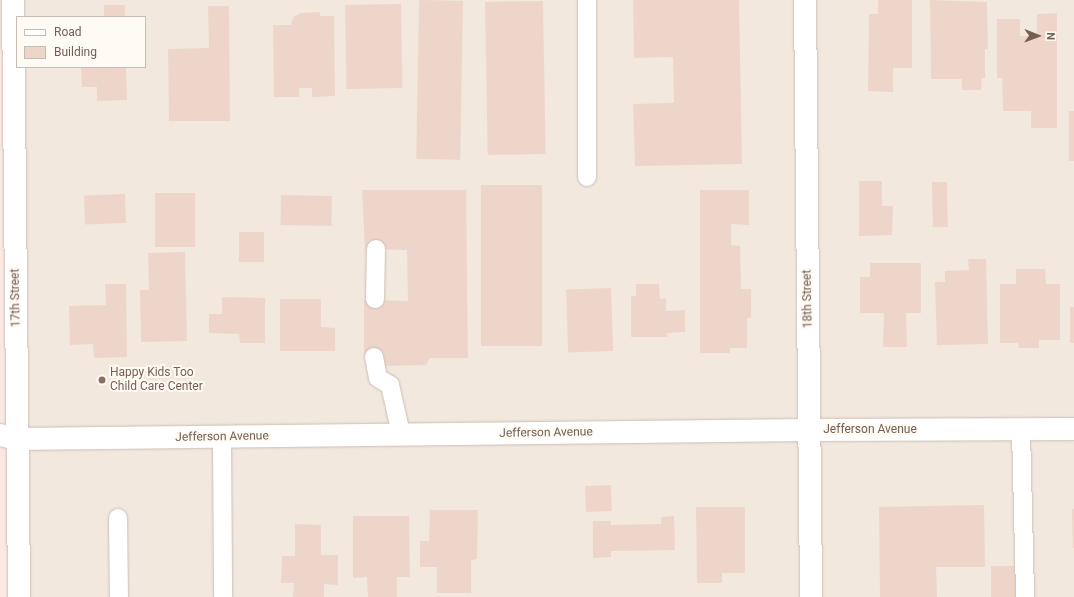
<!DOCTYPE html>
<style>
body{margin:0}
#map{position:relative;width:1074px;height:597px;overflow:hidden;background:#fbf6ee;font-family:Roboto,sans-serif}
div>[style]{position:absolute}
.residential>*{inset:0;background:#f2e8dd}
.commercial>*{inset:0;background:#fae9e3}
.building>*{inset:0;background:#edd6c9;transform-origin:0 0}
.roads{filter:drop-shadow(0 0 1px #cdbeb4) drop-shadow(0 0 1px #cdbeb4)}
.lane>*{height:18px;margin:-9px;padding:0 9px;transform-origin:9px;border-radius:9px;background:#fff}
.street>*{height:22px;margin:-11px;padding:0 11px;transform-origin:11px;border-radius:11px;background:#fff}
.secondary>*{height:22px;margin:-11px;padding:0 11px;transform-origin:11px;border-radius:11px;background:#fff}
.dots>*{width:11px;height:11px;translate:-50% -50%;box-sizing:border-box;border:2px solid #fefaf4;border-radius:50%}
span{translate:-50% -50%;white-space:nowrap;text-align:center;line-height:1.15;-webkit-text-stroke:4px #fefaf4;paint-order:stroke}
.street-label{font-size:12px;color:#755e52}
.education-label{font-size:12px;color:#785e54}
.left{translate:0 -50%;text-align:left}
.legend{position:absolute;left:16px;top:16px;width:130px;height:52px;box-sizing:border-box;background:#fefaf4;border:1px solid #c7bcb3;margin:0;padding:5px 7px;list-style:none;font-size:12px;color:#755e52}
.legend li{display:flex;align-items:center;gap:8px;height:20px}
.legend b{width:20px;border:1px solid #c7bcb3}
.north{position:absolute;left:1018px;top:16px;width:40px;height:40px;-webkit-text-stroke:3px #fefaf4;paint-order:stroke;rotate:91deg;font-size:11px;font-weight:700;line-height:16px;text-align:center;color:#755e52}
.north::after{content:'';display:block;margin:auto;width:14px;height:18px;background:#755e52;clip-path:polygon(50% 0,100% 100%,50% 72%,0 100%)}
</style>
<div id="map">
<div class="residential">
<div style="clip-path:polygon(evenodd,13px 0,1074px 0,1074px 597px,19px 597px,13px 0,17px 17px,145px 17px,145px 67px,17px 67px,17px 17px)"></div>
</div>
<div class="commercial">
<div style="clip-path:polygon(0 0,13px 0,19px 597px,0 597px)"></div>
</div>
<div class="building">
<div style="left:419px;top:0;width:44px;height:159px;rotate:1deg"></div>
<div style="clip-path:polygon(633px 0,739px 0,742px 164px,635px 166px,633px 104px,674px 103px,673px 57px,634px 58px)"></div>
<div style="clip-path:polygon(878px 0,912px 0,912px 68px,893px 68px,893px 92px,868px 91px,869px 14px,878px 14px)"></div>
<div style="clip-path:polygon(930px 0,987px 2px,988px 49px,985px 49px,985px 78px,982px 78px,981px 90px,962px 90px,962px 79px,931px 79px)"></div>
<div style="left:543px;top:1px;width:153px;height:58px;rotate:89deg"></div>
<div style="left:401px;top:4px;width:84px;height:56px;rotate:89deg"></div>
<div style="left:125px;top:5px;width:12px;height:21px;rotate:90deg"></div>
<div style="clip-path:polygon(208px 6px,229px 6px,230px 121px,169px 121px,168px 49px,209px 48px)"></div>
<div style="clip-path:polygon(320px 12px,320px 16px,334px 16px,335px 96px,312px 97px,312px 88px,299px 88px,299px 97px,274px 97px,273px 25px,291px 25px,293px 17px,301px 13px)"></div>
<div style="clip-path:polygon(1057px 13px,1057px 128px,1031px 128px,1031px 111px,1003px 111px,1002px 78px,997px 78px,997px 19px,1020px 19px,1020px 36px,1037px 36px,1037px 14px)"></div>
<div style="clip-path:polygon(81px 67px,126px 67px,127px 100px,97px 101px,97px 87px,82px 87px)"></div>
<div style="left:1069px;top:111px;width:5px;height:50px"></div>
<div style="clip-path:polygon(859px 181px,882px 181px,882px 206px,893px 206px,892px 235px,859px 236px)"></div>
<div style="left:947px;top:182px;width:45px;height:15px;rotate:89deg"></div>
<div style="left:481px;top:185px;width:61px;height:161px"></div>
<div style="clip-path:polygon(362px 190px,466px 190px,468px 358px,430px 358px,426px 365px,381px 366px,374px 357px,364px 357px,364px 300px,408px 301px,407px 250px,365px 249px)"></div>
<div style="clip-path:polygon(700px 190px,749px 190px,749px 225px,731px 224px,731px 245px,740px 246px,741px 289px,751px 289px,751px 318px,747px 318px,747px 348px,730px 348px,730px 353px,700px 353px)"></div>
<div style="left:155px;top:193px;width:40px;height:54px"></div>
<div style="left:125px;top:194px;width:29px;height:41px;rotate:88deg"></div>
<div style="left:281px;top:195px;width:51px;height:30px;rotate:1deg"></div>
<div style="left:239px;top:232px;width:25px;height:30px"></div>
<div style="clip-path:polygon(185px 252px,187px 341px,141px 342px,140px 290px,149px 290px,148px 253px)"></div>
<div style="clip-path:polygon(968px 259px,986px 259px,988px 344px,937px 345px,935px 282px,945px 282px,945px 271px,969px 270px)"></div>
<div style="clip-path:polygon(870px 263px,921px 263px,921px 313px,906px 313px,907px 347px,883px 347px,884px 313px,860px 313px,860px 277px,870px 277px)"></div>
<div style="clip-path:polygon(1016px 269px,1045px 269px,1046px 284px,1060px 284px,1060px 340px,1039px 340px,1039px 348px,1019px 348px,1018px 343px,1000px 343px,1000px 284px,1016px 284px)"></div>
<div style="clip-path:polygon(105px 284px,126px 284px,127px 357px,94px 358px,93px 344px,70px 345px,69px 306px,106px 305px)"></div>
<div style="clip-path:polygon(636px 284px,659px 284px,660px 299px,666px 298px,666px 311px,685px 310px,685px 332px,667px 333px,667px 337px,631px 337px,631px 296px,636px 296px)"></div>
<div style="left:611px;top:288px;width:63px;height:45px;rotate:88deg"></div>
<div style="clip-path:polygon(222px 297px,265px 298px,265px 343px,240px 343px,239px 334px,209px 333px,209px 314px,222px 314px)"></div>
<div style="clip-path:polygon(280px 299px,321px 299px,321px 327px,335px 328px,335px 351px,280px 351px)"></div>
<div style="left:1074px;top:307px;width:36px;height:4px;rotate:90deg"></div>
<div style="left:611px;top:485px;width:26px;height:26px;rotate:88deg"></div>
<div style="clip-path:polygon(984px 505px,985px 567px,936px 567px,937px 597px,880px 597px,879px 507px)"></div>
<div style="clip-path:polygon(696px 507px,745px 507px,745px 573px,722px 573px,722px 583px,697px 583px)"></div>
<div style="clip-path:polygon(1072px 509px,1074px 509px,1074px 548px,1073px 548px)"></div>
<div style="clip-path:polygon(430px 510px,478px 510px,477px 559px,471px 560px,471px 593px,437px 593px,437px 567px,420px 567px,420px 541px,429px 541px)"></div>
<div style="clip-path:polygon(353px 516px,409px 516px,410px 577px,397px 577px,397px 597px,368px 597px,367px 577px,353px 578px)"></div>
<div style="clip-path:polygon(674px 516px,675px 550px,611px 551px,611px 557px,593px 558px,593px 521px,611px 521px,611px 525px,661px 524px,661px 517px)"></div>
<div style="clip-path:polygon(295px 524px,321px 525px,321px 555px,338px 555px,338px 585px,324px 584px,324px 597px,293px 597px,294px 583px,281px 583px,282px 556px,295px 556px)"></div>
<div style="left:991px;top:566px;width:32px;height:31px"></div>
</div>
<div class="roads">
<div class="lane">
<div style="left:587px;top:0;width:177px;rotate:90deg"></div>
<div style="left:375px;top:299px;width:50px;rotate:-88.9deg"></div>
<div style="left:374px;top:357px;width:21px;rotate:79deg"></div>
<div style="left:378px;top:378px;width:14px;rotate:30deg"></div>
<div style="left:390px;top:385px;width:50px;rotate:77.3deg"></div>
<div style="left:1021px;top:430px;width:167px;rotate:88.6deg"></div>
<div style="left:222px;top:437px;width:160px;rotate:89.6deg"></div>
<div style="left:118px;top:518px;width:79px;rotate:89.3deg"></div>
</div>
<div class="street">
<div style="left:805px;top:0;width:597px;rotate:89.42deg"></div>
<div style="left:0;top:435px;width:18px;rotate:13deg"></div>
<div style="left:18px;top:439px;width:791px;rotate:-0.65deg"></div>
<div style="left:809px;top:430px;width:265px;rotate:-0.2deg"></div>
</div>
<div class="secondary">
<div style="left:13px;top:0;width:597px;rotate:89.42deg"></div>
</div>
</div>
<div class="dots">
<div style="left:102px;top:380px;background:#8d6e63"></div>
</div>
<div class="street-label">
<span style="left:16px;top:298px;rotate:-91deg">17th Street</span>
<span style="left:808px;top:299px;rotate:-91deg">18th Street</span>
<span style="left:870px;top:430px">Jefferson Avenue</span>
<span style="left:546px;top:433px;rotate:-1deg">Jefferson Avenue</span>
<span style="left:222px;top:437px;rotate:-1deg">Jefferson Avenue</span>
</div>
<div class="education-label">
<span class="left" style="left:110px;top:380px">Happy Kids Too<br>Child Care Center</span>
</div>
<ul class="legend">
<li><b style="height:5px;background:#fff"></b>Road</li>
<li><b style="height:11px;background:#edd6c9"></b>Building</li>
</ul>
<div class="north">N</div>
</div>
